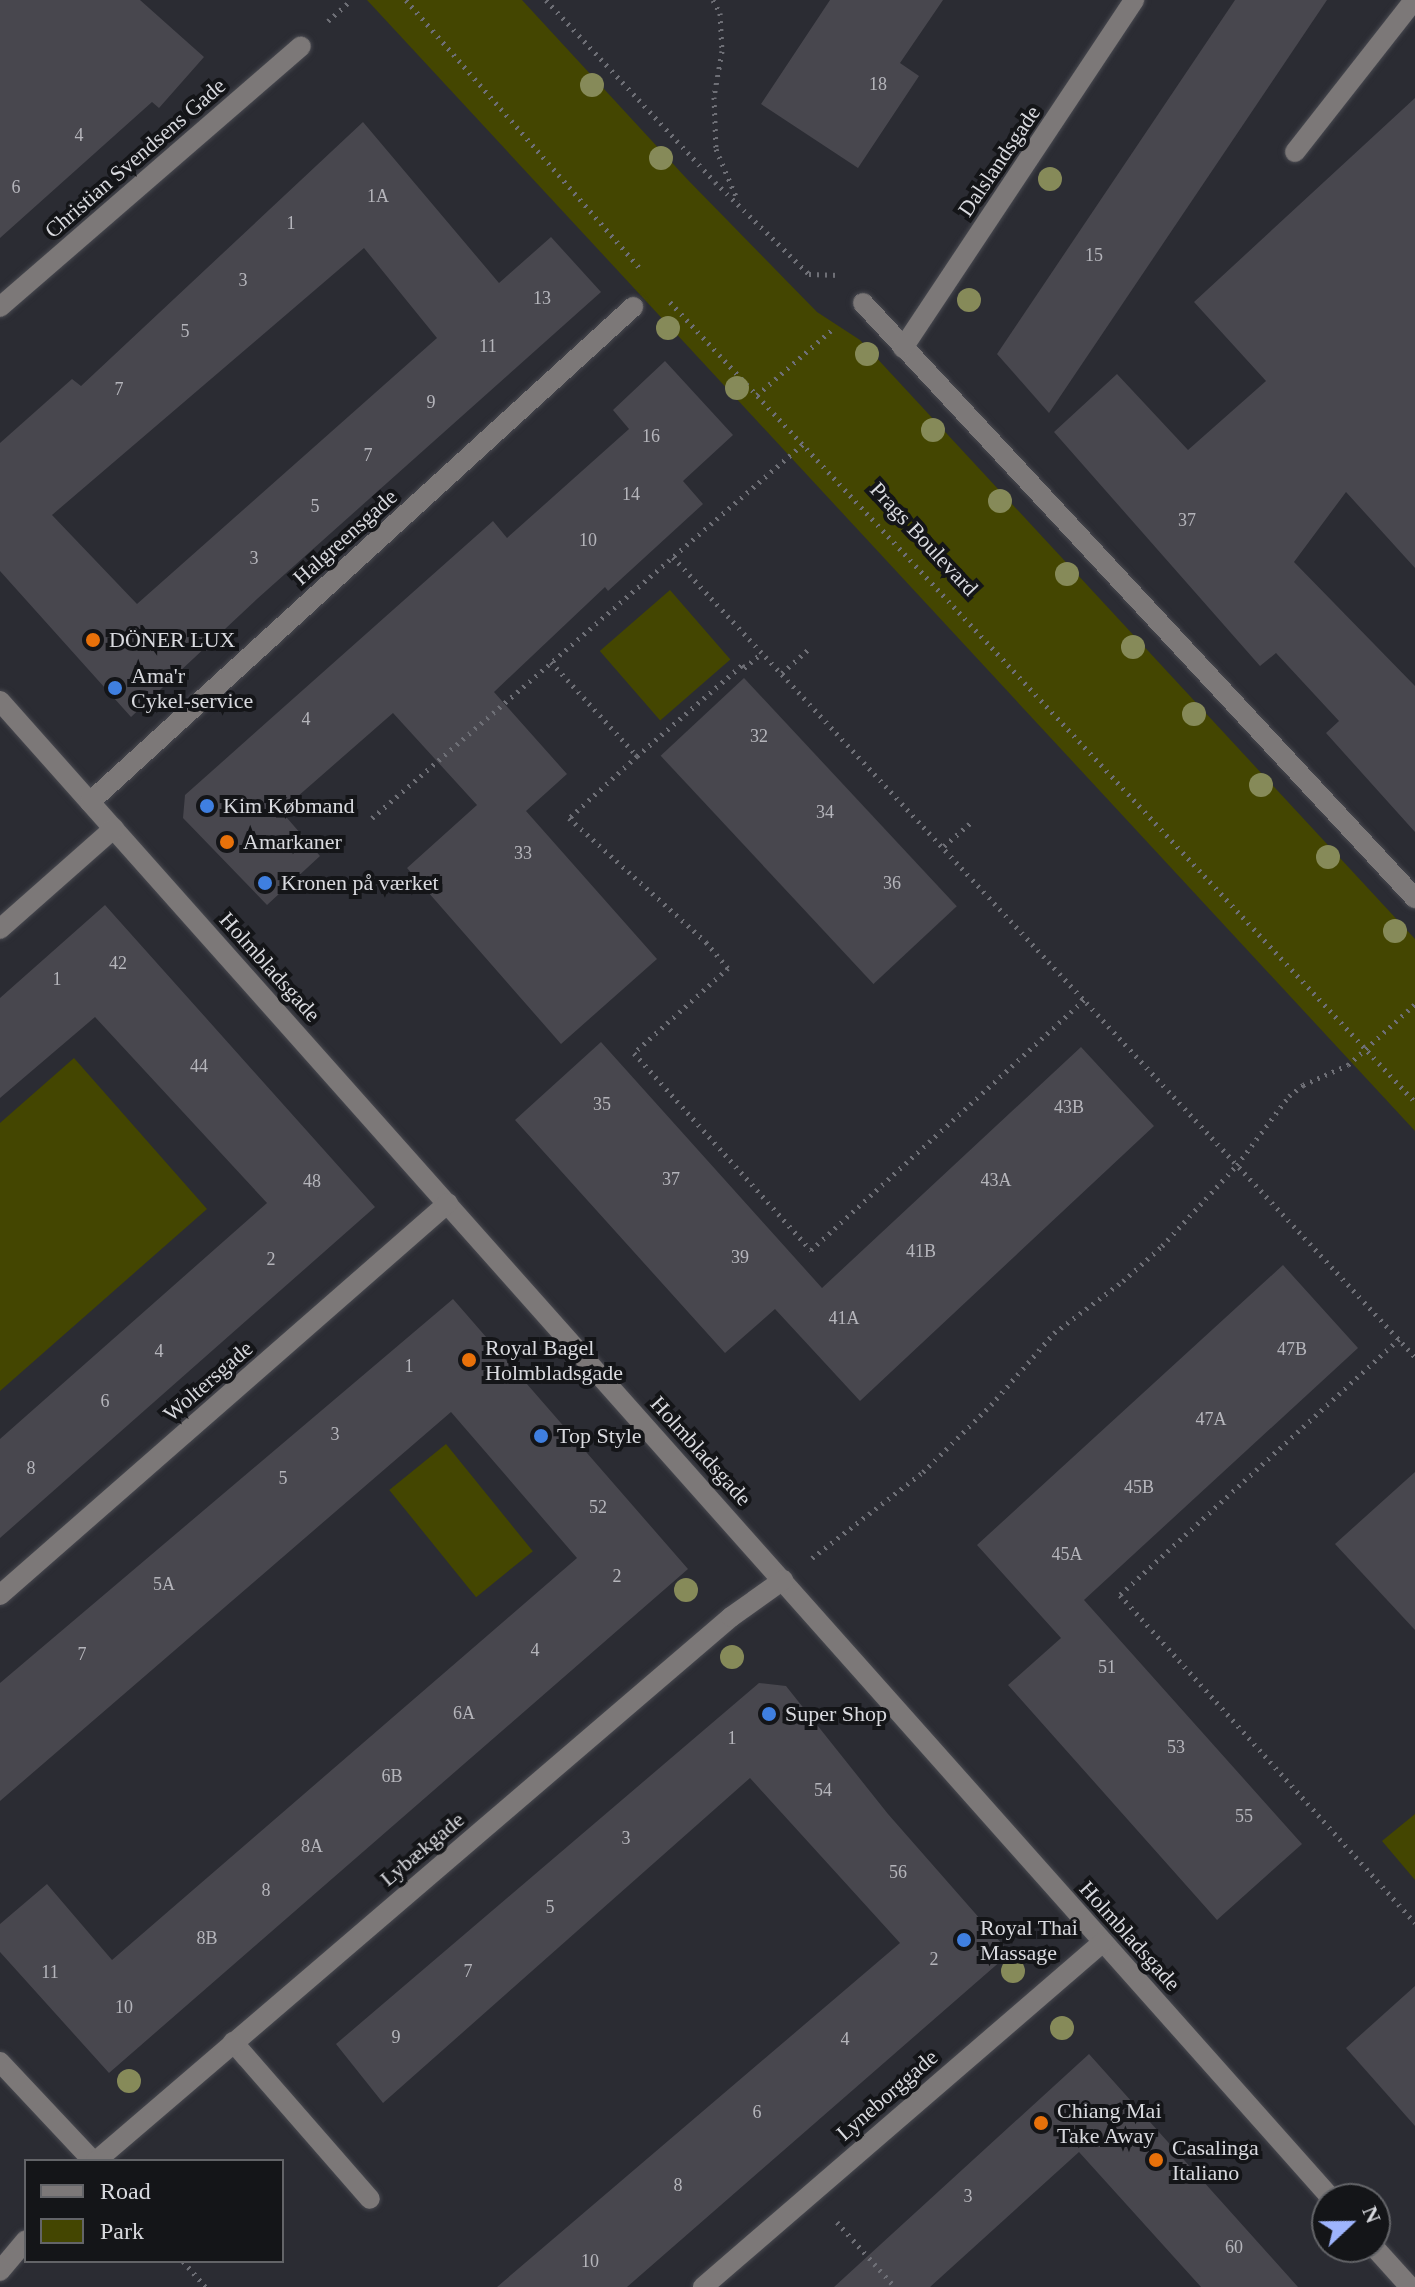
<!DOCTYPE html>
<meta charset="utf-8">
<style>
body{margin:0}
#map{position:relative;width:1415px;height:2287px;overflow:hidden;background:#2b2c33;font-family:"Times New Roman",serif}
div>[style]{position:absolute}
.green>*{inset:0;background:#444601;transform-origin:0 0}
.building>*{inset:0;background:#48474e;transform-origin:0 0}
.path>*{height:5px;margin-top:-2.5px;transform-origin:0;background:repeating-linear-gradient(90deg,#6e6f76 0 2px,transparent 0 8px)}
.roads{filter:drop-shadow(0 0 2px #47484f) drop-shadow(0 0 2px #47484f)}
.minor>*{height:20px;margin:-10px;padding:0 10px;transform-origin:10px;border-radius:10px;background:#7c7878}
.trees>*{width:24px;height:24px;margin:-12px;border-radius:50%;background:#868a59}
.dots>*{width:22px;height:22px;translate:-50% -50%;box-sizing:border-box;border:4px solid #141518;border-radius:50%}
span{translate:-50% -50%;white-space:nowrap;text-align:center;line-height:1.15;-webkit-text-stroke:8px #141518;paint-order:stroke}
.number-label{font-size:18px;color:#b5b5bb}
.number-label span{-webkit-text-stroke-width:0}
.street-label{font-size:22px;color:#d9dadf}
.poi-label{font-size:22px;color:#d9dadf}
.left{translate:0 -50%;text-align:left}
.legend{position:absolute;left:24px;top:2159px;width:260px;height:104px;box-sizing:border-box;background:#141518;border:2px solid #636468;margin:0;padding:10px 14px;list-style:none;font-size:24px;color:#d9dadf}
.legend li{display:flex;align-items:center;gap:16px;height:40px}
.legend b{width:40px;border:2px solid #636468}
.north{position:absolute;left:1311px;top:2183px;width:80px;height:80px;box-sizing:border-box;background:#141518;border:2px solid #636468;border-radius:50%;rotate:68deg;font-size:22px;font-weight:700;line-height:32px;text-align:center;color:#d9dadf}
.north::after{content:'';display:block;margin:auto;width:28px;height:36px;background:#9eb4fd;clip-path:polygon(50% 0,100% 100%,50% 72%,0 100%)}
</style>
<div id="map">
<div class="green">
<div style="clip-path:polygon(367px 0,522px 0,687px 179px,817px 312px,860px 340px,1415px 939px,1415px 1131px)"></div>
<div style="left:670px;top:590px;width:92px;height:93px;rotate:49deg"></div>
<div style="clip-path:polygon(74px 1058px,207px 1209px,0 1391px,0 1123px)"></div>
<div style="left:446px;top:1444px;width:138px;height:73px;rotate:51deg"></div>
<div style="clip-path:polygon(1415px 1814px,1415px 1880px,1382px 1841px)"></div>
</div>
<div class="building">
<div style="clip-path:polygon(0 0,140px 0,204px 57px,159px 108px,152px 102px,0 238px)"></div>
<div style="clip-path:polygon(830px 0,943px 0,900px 63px,919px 76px,858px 168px,761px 104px)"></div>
<div style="clip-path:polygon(1235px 0,1327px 0,1049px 413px,997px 354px)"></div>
<div style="clip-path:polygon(1415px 98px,1415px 568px,1346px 492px,1294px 562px,1415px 686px,1415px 832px,1326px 733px,1339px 721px,1276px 653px,1260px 666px,1054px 432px,1117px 374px,1188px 450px,1266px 381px,1194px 302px)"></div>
<div style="clip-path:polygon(evenodd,363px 122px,499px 283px,551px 237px,601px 292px,257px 599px,131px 717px,0 571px,0 443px,72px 379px,81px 386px,363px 122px,364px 248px,437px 338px,137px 604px,52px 515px,364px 248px)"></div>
<div style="clip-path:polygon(665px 361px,733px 435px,683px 481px,703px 504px,608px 591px,605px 587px,494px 692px,567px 774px,526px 811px,657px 959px,561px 1044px,407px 868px,477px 805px,393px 713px,281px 811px,320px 856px,267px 905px,183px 818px,185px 795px,493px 521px,507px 538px,629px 429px,613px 410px)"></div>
<div style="left:744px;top:678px;width:312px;height:114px;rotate:47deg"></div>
<div style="clip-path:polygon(105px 905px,375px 1207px,0 1538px,0 1439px,267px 1203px,95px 1017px,0 1098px,0 998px)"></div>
<div style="clip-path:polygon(601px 1042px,822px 1288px,1081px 1047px,1154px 1126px,860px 1401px,775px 1309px,725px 1353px,515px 1120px)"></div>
<div style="clip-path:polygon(1283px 1265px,1358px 1348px,1084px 1600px,1302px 1844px,1217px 1920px,1008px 1685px,1061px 1638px,977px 1545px)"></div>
<div style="clip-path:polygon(453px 1299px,688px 1569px,109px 2073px,0 1952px,0 1924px,47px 1884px,112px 1960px,577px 1558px,451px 1412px,0 1801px,0 1683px)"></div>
<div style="clip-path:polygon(1415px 1472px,1415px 1630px,1335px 1544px)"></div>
<div style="clip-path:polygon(759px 1683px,786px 1686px,888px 1814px,1010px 1953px,627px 2287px,497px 2287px,900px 1943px,750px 1778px,383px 2103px,336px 2044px)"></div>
<div style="clip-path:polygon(1415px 1986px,1415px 2126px,1346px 2048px)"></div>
<div style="clip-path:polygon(1089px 2054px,1298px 2287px,1201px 2287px,1079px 2152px,930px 2287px,834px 2287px)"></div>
</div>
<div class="path">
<div style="left:406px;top:0;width:359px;rotate:48.9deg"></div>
<div style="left:546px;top:0;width:248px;rotate:47.1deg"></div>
<div style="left:715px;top:182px;width:132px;rotate:44.4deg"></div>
<div style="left:809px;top:274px;width:31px;rotate:2deg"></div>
<div style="left:713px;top:0;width:15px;rotate:62deg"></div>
<div style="left:720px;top:13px;width:38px;rotate:87deg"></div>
<div style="left:722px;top:51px;width:47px;rotate:99.9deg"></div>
<div style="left:714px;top:97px;width:52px;rotate:87.8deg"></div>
<div style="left:716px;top:149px;width:56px;rotate:67.1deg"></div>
<div style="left:328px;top:21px;width:31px;rotate:-42deg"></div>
<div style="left:670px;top:302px;width:1093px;rotate:47.04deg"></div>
<div style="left:757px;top:395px;width:103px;rotate:-41.1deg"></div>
<div style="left:673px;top:557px;width:1091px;rotate:47.15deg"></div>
<div style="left:551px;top:662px;width:127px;rotate:47.5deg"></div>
<div style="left:637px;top:756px;width:92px;rotate:137.6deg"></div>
<div style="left:569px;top:818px;width:185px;rotate:42.1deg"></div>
<div style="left:706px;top:942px;width:34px;rotate:50deg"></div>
<div style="left:728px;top:968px;width:127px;rotate:137.9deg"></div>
<div style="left:634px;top:1053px;width:265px;rotate:48.1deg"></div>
<div style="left:811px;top:1250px;width:373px;rotate:-42.5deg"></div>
<div style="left:782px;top:673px;width:38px;rotate:-42deg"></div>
<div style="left:637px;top:756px;width:139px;rotate:-40.9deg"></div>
<div style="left:742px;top:665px;width:4px;rotate:56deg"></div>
<div style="left:744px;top:668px;width:23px;rotate:-40deg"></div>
<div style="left:372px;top:818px;width:571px;rotate:-40.95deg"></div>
<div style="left:944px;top:846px;width:37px;rotate:-41deg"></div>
<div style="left:1399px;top:1339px;width:379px;rotate:137.5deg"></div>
<div style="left:1120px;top:1595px;width:441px;rotate:48deg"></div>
<div style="left:812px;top:1558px;width:140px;rotate:-37.8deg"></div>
<div style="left:923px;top:1472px;width:95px;rotate:-44.6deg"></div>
<div style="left:991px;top:1405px;width:96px;rotate:-48.8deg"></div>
<div style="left:1054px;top:1333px;width:86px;rotate:-37deg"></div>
<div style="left:1123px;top:1281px;width:52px;rotate:-41.9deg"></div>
<div style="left:1162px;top:1246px;width:110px;rotate:-47.2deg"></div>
<div style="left:1237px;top:1165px;width:86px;rotate:-53deg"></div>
<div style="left:1289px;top:1096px;width:18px;rotate:-38deg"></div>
<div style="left:1303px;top:1085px;width:49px;rotate:-24deg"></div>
<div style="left:1348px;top:1065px;width:91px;rotate:-42.3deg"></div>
<div style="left:837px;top:2222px;width:87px;rotate:48.3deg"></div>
<div style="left:183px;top:2261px;width:35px;rotate:49deg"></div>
</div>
<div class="roads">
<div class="minor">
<div style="left:1295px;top:152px;width:193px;rotate:-51.9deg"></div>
<div style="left:863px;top:303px;width:812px;rotate:47.15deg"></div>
<div style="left:0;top:307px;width:398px;rotate:-40.9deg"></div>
<div style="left:903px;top:348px;width:418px;rotate:-56.4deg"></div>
<div style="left:0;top:701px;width:2005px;rotate:48.36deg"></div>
<div style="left:90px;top:802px;width:735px;rotate:-42.35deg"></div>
<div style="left:0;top:929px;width:152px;rotate:-41.5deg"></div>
<div style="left:0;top:1595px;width:595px;rotate:-41.19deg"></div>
<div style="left:233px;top:2042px;width:208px;rotate:48.9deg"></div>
<div style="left:0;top:2062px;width:136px;rotate:46.8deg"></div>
<div style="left:96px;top:2161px;width:836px;rotate:-40.59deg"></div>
<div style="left:731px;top:1617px;width:64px;rotate:-35.4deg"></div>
<div style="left:1374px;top:2247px;width:54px;rotate:48deg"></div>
<div style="left:0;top:2271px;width:40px;rotate:-50deg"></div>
<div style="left:703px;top:2287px;width:528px;rotate:-40.78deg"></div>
</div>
</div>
<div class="trees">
<div style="left:592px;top:85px"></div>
<div style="left:661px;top:158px"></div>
<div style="left:1050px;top:179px"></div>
<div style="left:969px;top:300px"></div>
<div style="left:668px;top:328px"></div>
<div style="left:867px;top:354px"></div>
<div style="left:737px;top:388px"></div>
<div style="left:933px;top:430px"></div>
<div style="left:1000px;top:501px"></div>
<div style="left:1067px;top:574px"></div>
<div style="left:1133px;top:647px"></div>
<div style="left:1194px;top:714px"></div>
<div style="left:1261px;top:785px"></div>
<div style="left:1328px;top:857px"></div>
<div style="left:1395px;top:931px"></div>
<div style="left:686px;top:1590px"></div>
<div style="left:732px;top:1657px"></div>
<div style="left:1013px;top:1971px"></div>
<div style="left:1062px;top:2028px"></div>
<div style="left:129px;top:2081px"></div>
</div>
<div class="dots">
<div style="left:93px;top:640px;background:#e8710a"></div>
<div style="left:115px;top:688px;background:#3f7fe0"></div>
<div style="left:207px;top:806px;background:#3f7fe0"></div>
<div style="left:227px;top:842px;background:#e8710a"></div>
<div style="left:265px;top:883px;background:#3f7fe0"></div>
<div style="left:469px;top:1360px;background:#e8710a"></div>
<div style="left:541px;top:1436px;background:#3f7fe0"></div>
<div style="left:769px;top:1714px;background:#3f7fe0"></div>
<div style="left:964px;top:1940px;background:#3f7fe0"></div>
<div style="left:1041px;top:2123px;background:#e8710a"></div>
<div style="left:1156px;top:2160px;background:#e8710a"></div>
</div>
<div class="number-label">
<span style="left:878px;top:84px">18</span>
<span style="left:79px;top:135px">4</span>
<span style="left:16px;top:187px">6</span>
<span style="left:378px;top:196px">1A</span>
<span style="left:291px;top:223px">1</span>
<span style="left:1094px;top:255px">15</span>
<span style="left:243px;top:280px">3</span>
<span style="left:542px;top:298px">13</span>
<span style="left:185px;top:331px">5</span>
<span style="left:488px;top:346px">11</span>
<span style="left:119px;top:389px">7</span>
<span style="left:431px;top:402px">9</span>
<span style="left:651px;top:436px">16</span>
<span style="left:368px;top:455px">7</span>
<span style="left:631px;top:494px">14</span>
<span style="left:315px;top:506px">5</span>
<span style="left:1187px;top:520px">37</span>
<span style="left:588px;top:540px">10</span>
<span style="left:254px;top:558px">3</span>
<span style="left:306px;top:719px">4</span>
<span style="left:759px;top:736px">32</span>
<span style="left:825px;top:812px">34</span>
<span style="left:523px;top:853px">33</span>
<span style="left:892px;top:883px">36</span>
<span style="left:118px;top:963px">42</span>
<span style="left:57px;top:979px">1</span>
<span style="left:199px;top:1066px">44</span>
<span style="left:602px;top:1104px">35</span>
<span style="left:1069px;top:1107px">43B</span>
<span style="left:671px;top:1179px">37</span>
<span style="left:996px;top:1180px">43A</span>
<span style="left:312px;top:1181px">48</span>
<span style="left:921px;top:1251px">41B</span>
<span style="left:740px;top:1257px">39</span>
<span style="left:271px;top:1259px">2</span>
<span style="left:844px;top:1318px">41A</span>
<span style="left:1292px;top:1349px">47B</span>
<span style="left:159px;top:1351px">4</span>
<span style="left:409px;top:1366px">1</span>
<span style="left:105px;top:1401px">6</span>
<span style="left:1211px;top:1419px">47A</span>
<span style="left:335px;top:1434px">3</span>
<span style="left:31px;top:1468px">8</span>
<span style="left:283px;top:1478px">5</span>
<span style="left:1139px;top:1487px">45B</span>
<span style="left:598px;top:1507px">52</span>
<span style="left:1067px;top:1554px">45A</span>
<span style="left:617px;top:1576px">2</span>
<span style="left:164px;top:1584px">5A</span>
<span style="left:535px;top:1650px">4</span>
<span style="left:82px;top:1654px">7</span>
<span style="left:1107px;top:1667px">51</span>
<span style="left:464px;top:1713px">6A</span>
<span style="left:732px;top:1738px">1</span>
<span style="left:1176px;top:1747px">53</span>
<span style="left:392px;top:1776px">6B</span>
<span style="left:823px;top:1790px">54</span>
<span style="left:1244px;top:1816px">55</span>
<span style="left:626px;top:1838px">3</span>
<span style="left:312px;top:1846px">8A</span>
<span style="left:898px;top:1872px">56</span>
<span style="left:266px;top:1890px">8</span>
<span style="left:550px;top:1907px">5</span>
<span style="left:207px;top:1938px">8B</span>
<span style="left:934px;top:1959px">2</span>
<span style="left:468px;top:1971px">7</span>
<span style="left:50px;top:1972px">11</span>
<span style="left:124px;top:2007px">10</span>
<span style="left:396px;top:2037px">9</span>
<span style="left:845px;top:2039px">4</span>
<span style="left:757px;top:2112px">6</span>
<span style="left:678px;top:2185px">8</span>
<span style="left:968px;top:2196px">3</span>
<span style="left:1234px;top:2247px">60</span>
<span style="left:590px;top:2261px">10</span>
</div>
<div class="street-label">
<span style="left:135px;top:158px;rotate:-41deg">Christian Svendsens Gade</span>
<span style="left:999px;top:161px;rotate:-56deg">Dalslandsgade</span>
<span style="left:345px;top:537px;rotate:-42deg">Halgreensgade</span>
<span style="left:924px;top:539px;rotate:47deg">Prags Boulevard</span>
<span style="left:270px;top:967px;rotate:48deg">Holmbladsgade</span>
<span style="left:208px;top:1381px;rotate:-41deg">Woltersgade</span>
<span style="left:701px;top:1451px;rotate:48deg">Holmbladsgade</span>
<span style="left:422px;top:1849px;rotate:-40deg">Lybækgade</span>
<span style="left:1130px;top:1936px;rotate:48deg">Holmbladsgade</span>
<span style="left:887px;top:2095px;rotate:-41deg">Lyneborggade</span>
</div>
<div class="poi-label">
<span class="left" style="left:109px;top:640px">DÖNER LUX</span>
<span class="left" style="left:131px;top:688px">Ama'r<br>Cykel-service</span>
<span class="left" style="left:223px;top:806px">Kim Købmand</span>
<span class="left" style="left:243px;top:842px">Amarkaner</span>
<span class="left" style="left:281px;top:883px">Kronen på værket</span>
<span class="left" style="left:485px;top:1360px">Royal Bagel<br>Holmbladsgade</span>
<span class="left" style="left:557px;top:1436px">Top Style</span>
<span class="left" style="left:785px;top:1714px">Super Shop</span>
<span class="left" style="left:980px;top:1940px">Royal Thai<br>Massage</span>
<span class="left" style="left:1057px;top:2123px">Chiang Mai<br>Take Away</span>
<span class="left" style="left:1172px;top:2160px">Casalinga<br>Italiano</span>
</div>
<ul class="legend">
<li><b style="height:10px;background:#7c7878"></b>Road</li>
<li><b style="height:22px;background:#444601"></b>Park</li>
</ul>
<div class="north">N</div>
</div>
